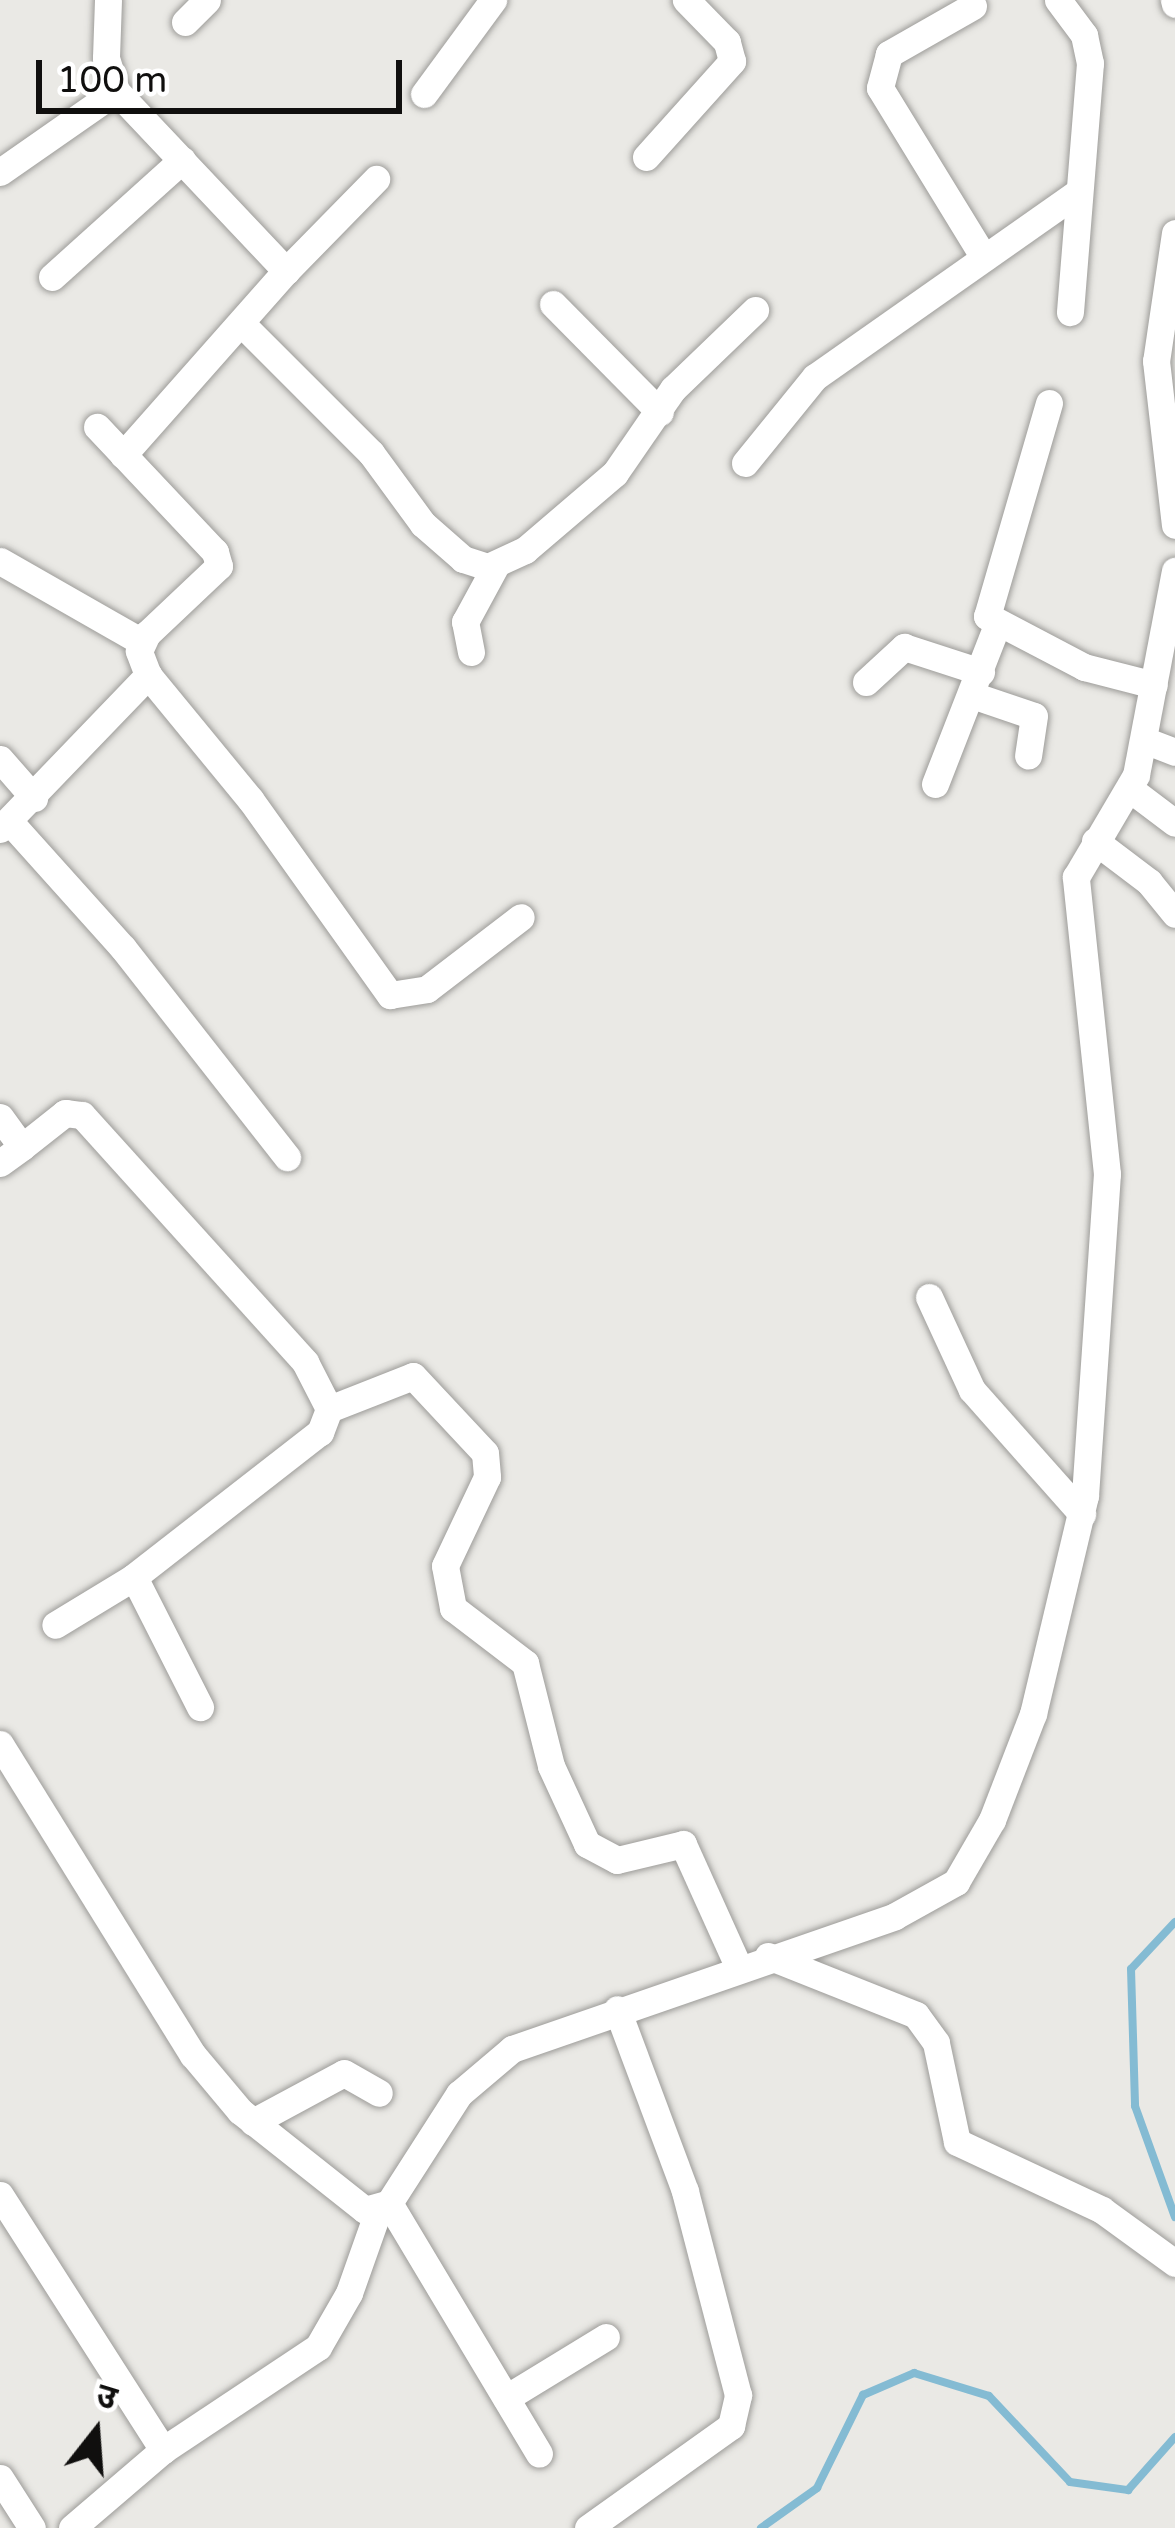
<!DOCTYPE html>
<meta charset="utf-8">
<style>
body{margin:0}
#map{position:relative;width:1175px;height:2528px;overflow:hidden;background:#eae9e5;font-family:"Varela Round","Noto Sans Devanagari",sans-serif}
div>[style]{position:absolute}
.stream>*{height:8px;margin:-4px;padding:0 4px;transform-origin:4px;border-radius:4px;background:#84bbd3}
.roads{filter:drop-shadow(0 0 3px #9d9c99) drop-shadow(0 0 3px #9d9c99)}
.minor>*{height:27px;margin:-13.5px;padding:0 13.5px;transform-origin:13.5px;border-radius:13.5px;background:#fff}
span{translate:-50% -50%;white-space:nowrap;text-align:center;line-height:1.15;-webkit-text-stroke:10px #fff;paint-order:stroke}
.north{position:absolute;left:36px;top:2372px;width:120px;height:120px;-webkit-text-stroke:9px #fff;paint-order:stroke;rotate:17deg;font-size:33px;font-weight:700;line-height:48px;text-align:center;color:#100f0e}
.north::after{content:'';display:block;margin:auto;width:42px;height:54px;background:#100f0e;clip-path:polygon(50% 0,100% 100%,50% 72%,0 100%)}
.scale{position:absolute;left:36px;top:60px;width:366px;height:54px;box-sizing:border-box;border:6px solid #100f0e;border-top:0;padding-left:15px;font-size:36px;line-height:42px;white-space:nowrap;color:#100f0e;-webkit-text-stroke:9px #fff;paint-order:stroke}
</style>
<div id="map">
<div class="stream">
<div style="left:1175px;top:1922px;width:64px;rotate:133.1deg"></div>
<div style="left:1131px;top:1969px;width:137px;rotate:88.3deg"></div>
<div style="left:1135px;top:2106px;width:118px;rotate:70.2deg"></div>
<div style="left:761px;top:2528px;width:69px;rotate:-35.5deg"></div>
<div style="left:817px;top:2488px;width:104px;rotate:-63.7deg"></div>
<div style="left:863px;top:2395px;width:56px;rotate:-23.3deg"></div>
<div style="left:914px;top:2373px;width:78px;rotate:17deg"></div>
<div style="left:989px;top:2396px;width:118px;rotate:46.7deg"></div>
<div style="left:1070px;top:2482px;width:59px;rotate:7.9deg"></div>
<div style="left:1128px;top:2490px;width:71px;rotate:-48.4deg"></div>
</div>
<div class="roads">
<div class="minor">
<div style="left:108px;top:0;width:58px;rotate:92deg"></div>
<div style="left:106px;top:58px;width:34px;rotate:73deg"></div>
<div style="left:116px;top:91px;width:248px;rotate:46.6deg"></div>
<div style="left:286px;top:271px;width:129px;rotate:-45.6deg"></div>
<div style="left:1058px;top:0;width:44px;rotate:53.4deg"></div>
<div style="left:1084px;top:35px;width:29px;rotate:78deg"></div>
<div style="left:1090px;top:63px;width:250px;rotate:94.6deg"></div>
<div style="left:1174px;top:0;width:4px;rotate:76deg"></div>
<div style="left:973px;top:6px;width:97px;rotate:150.3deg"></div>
<div style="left:889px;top:54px;width:35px;rotate:105deg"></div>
<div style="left:880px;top:88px;width:199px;rotate:58.5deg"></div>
<div style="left:185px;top:22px;width:31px;rotate:-45deg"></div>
<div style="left:424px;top:94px;width:117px;rotate:-53.7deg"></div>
<div style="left:646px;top:157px;width:129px;rotate:-48.1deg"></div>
<div style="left:732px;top:61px;width:20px;rotate:-105deg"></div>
<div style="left:727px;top:42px;width:59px;rotate:-134.3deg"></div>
<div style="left:0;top:172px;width:141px;rotate:-34.9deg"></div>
<div style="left:1175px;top:233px;width:129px;rotate:98.4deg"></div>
<div style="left:1156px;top:361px;width:165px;rotate:83.4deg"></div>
<div style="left:52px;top:277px;width:175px;rotate:-42deg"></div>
<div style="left:553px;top:304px;width:152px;rotate:45.3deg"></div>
<div style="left:241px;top:323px;width:184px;rotate:45deg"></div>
<div style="left:371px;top:453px;width:88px;rotate:53.8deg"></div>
<div style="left:423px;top:524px;width:53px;rotate:41.2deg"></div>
<div style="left:463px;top:559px;width:26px;rotate:18deg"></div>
<div style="left:488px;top:567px;width:41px;rotate:-24.7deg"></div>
<div style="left:525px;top:550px;width:118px;rotate:-40.5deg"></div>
<div style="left:615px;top:473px;width:102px;rotate:-55.4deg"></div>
<div style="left:673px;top:389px;width:114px;rotate:-43.9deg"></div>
<div style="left:1049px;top:403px;width:222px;rotate:106.2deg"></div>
<div style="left:987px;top:616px;width:110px;rotate:27.7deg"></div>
<div style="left:1084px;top:667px;width:72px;rotate:14.4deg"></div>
<div style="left:123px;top:455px;width:246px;rotate:-48.5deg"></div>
<div style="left:745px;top:463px;width:111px;rotate:-50.9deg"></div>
<div style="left:815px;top:377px;width:320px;rotate:-35.1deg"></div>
<div style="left:0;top:561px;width:163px;rotate:29.7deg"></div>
<div style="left:471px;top:652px;width:31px;rotate:-101deg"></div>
<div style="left:465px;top:622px;width:65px;rotate:-61.5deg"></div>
<div style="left:148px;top:675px;width:161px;rotate:50.6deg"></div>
<div style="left:250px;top:799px;width:241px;rotate:54.5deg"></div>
<div style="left:390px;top:995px;width:37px;rotate:-9deg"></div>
<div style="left:427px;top:989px;width:118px;rotate:-37.5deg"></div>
<div style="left:866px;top:682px;width:52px;rotate:-42.6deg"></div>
<div style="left:904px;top:647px;width:81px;rotate:18deg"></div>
<div style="left:972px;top:695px;width:65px;rotate:18.7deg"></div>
<div style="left:1034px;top:716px;width:40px;rotate:98.5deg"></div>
<div style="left:1144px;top:740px;width:33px;rotate:21deg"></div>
<div style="left:0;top:759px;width:52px;rotate:48.9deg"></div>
<div style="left:935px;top:784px;width:171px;rotate:-68.7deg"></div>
<div style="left:1130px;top:789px;width:56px;rotate:37.1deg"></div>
<div style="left:9px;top:821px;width:171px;rotate:48.1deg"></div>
<div style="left:123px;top:948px;width:266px;rotate:51.9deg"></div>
<div style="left:0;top:829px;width:214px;rotate:-46.1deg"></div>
<div style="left:148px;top:675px;width:26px;rotate:-111deg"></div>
<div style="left:139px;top:651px;width:19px;rotate:-65deg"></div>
<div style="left:147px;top:634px;width:99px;rotate:-43.4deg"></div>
<div style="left:219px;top:566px;width:15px;rotate:-106deg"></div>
<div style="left:215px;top:552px;width:172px;rotate:-133.3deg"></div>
<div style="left:1095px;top:841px;width:68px;rotate:37.2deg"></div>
<div style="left:1149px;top:882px;width:41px;rotate:50.9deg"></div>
<div style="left:0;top:1117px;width:37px;rotate:54deg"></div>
<div style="left:22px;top:1147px;width:27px;rotate:144deg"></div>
<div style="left:22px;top:1147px;width:55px;rotate:-38.3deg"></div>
<div style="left:65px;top:1113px;width:17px;rotate:7deg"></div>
<div style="left:82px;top:1115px;width:333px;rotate:47.9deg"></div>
<div style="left:305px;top:1362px;width:53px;rotate:62.9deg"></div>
<div style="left:329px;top:1409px;width:25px;rotate:111deg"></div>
<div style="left:320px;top:1432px;width:236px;rotate:142.1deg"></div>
<div style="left:134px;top:1577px;width:92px;rotate:148.7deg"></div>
<div style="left:929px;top:1297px;width:102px;rotate:65.2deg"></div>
<div style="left:972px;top:1390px;width:166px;rotate:48.4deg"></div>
<div style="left:329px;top:1409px;width:90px;rotate:-21.4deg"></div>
<div style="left:413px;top:1376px;width:105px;rotate:46.9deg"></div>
<div style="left:485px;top:1453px;width:24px;rotate:85deg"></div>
<div style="left:487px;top:1477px;width:98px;rotate:115.3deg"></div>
<div style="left:445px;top:1566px;width:43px;rotate:79.2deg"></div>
<div style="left:453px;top:1608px;width:91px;rotate:37.4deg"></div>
<div style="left:525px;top:1663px;width:106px;rotate:75.8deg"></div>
<div style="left:551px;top:1766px;width:86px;rotate:65.2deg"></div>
<div style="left:587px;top:1844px;width:34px;rotate:28deg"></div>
<div style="left:617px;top:1860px;width:68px;rotate:-13.6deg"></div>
<div style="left:683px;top:1844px;width:134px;rotate:65.7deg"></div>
<div style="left:134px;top:1577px;width:146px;rotate:63.1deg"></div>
<div style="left:0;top:1744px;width:366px;rotate:58.2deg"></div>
<div style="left:193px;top:2055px;width:73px;rotate:50deg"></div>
<div style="left:240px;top:2111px;width:159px;rotate:38.4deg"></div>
<div style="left:365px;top:2210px;width:25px;rotate:-16deg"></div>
<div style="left:389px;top:2203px;width:130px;rotate:-57.3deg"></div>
<div style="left:459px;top:2094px;width:70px;rotate:-40.3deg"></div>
<div style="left:512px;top:2049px;width:405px;rotate:-19.1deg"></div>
<div style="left:895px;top:1916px;width:70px;rotate:-29.1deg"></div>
<div style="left:956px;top:1882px;width:72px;rotate:-59.9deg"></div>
<div style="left:992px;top:1820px;width:114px;rotate:-68.9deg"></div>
<div style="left:1033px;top:1714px;width:224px;rotate:-76.6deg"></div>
<div style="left:1085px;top:1496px;width:323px;rotate:-86.1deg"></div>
<div style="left:1107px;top:1174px;width:299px;rotate:-96deg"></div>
<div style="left:1076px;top:877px;width:118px;rotate:-59.5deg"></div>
<div style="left:1136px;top:775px;width:208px;rotate:-79.2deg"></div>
<div style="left:768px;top:1956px;width:159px;rotate:21.7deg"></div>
<div style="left:916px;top:2015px;width:34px;rotate:54deg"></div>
<div style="left:936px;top:2043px;width:101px;rotate:78deg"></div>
<div style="left:957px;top:2142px;width:160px;rotate:25.1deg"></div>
<div style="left:1102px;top:2210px;width:90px;rotate:36deg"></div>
<div style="left:253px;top:2122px;width:103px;rotate:-28.3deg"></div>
<div style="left:344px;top:2073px;width:40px;rotate:29.7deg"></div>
<div style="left:0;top:2195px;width:303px;rotate:57.4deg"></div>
<div style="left:389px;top:2203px;width:292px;rotate:59.1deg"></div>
<div style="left:506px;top:2398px;width:117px;rotate:-31.4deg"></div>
<div style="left:0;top:2478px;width:59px;rotate:57.4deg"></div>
<div style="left:72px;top:2528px;width:120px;rotate:-40.6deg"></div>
<div style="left:163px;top:2450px;width:186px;rotate:-33.6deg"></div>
<div style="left:318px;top:2347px;width:62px;rotate:-60.1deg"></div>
<div style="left:349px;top:2293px;width:87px;rotate:-70.5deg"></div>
<div style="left:588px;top:2528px;width:176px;rotate:-35.5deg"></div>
<div style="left:731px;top:2426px;width:32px;rotate:-77deg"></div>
<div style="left:738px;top:2395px;width:211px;rotate:-104.6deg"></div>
<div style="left:685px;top:2191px;width:194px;rotate:-110.5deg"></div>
</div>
</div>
<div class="north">उ</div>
<div class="scale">100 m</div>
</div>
